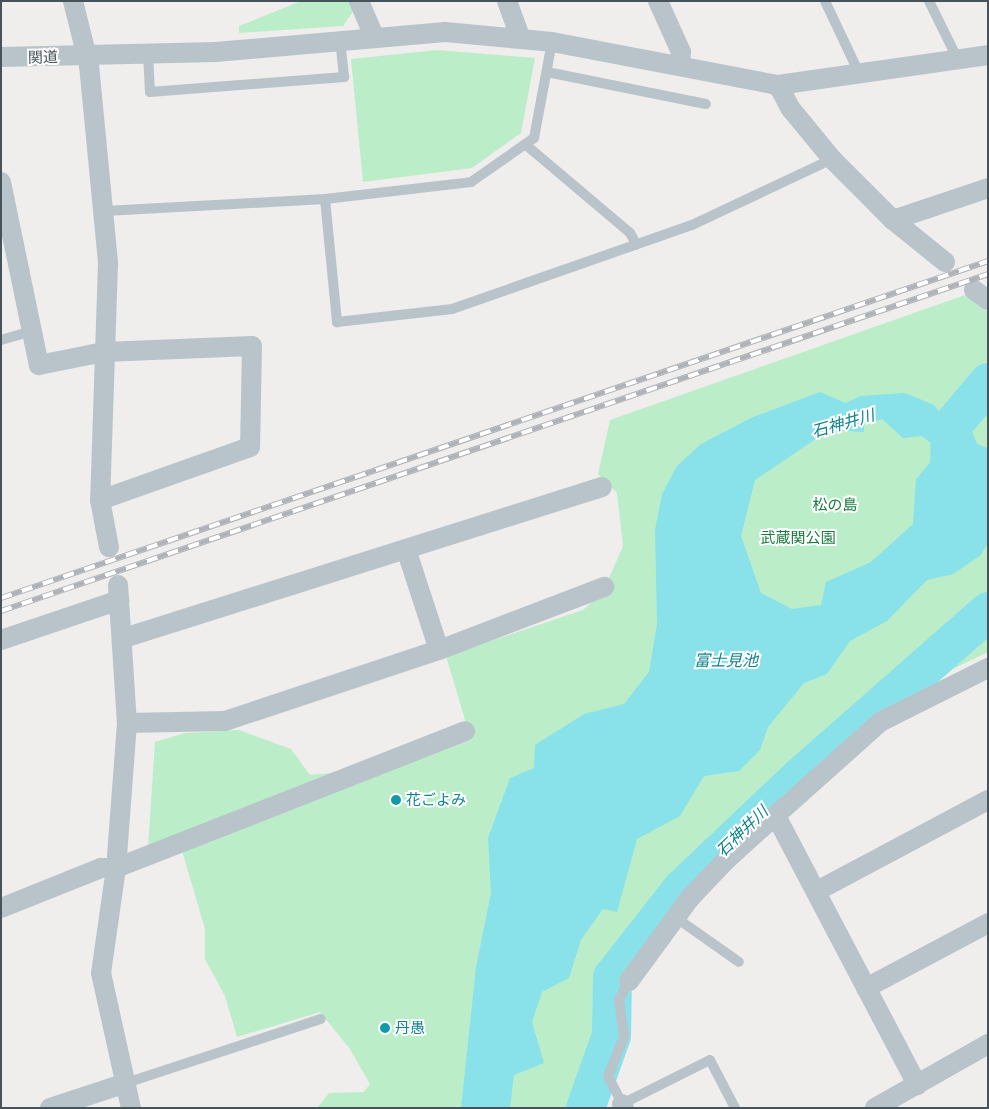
<!DOCTYPE html>
<meta charset="utf-8">
<style>
body{margin:0}
#map{position:relative;width:989px;height:1109px;overflow:hidden;background:#f0eded;font-family:"PT Sans Narrow","Noto Sans JP",sans-serif}
div>[style]{position:absolute}
.green>*{inset:0;background:#bcedc9}
.water>*{inset:0;background:#89e1ea}
.river>*{height:39px;margin:-19.5px;padding:0 19.5px;transform-origin:19.5px;border-radius:19.5px;background:#89e1ea}
.lane>*{height:10px;margin:-5px;padding:0 5px;transform-origin:5px;border-radius:5px;background:#b9c4ca}
.street>*{height:20px;margin:-10px;padding:0 10px;transform-origin:10px;border-radius:10px;background:#b9c4ca}
.rail>*{height:5.5px;margin-top:-2.75px;transform-origin:0;background:repeating-linear-gradient(90deg,#fff 0 11px,#afb3b8 0 22px);box-sizing:border-box;border-block:1px solid #afb3b8}
.dots>*{width:14px;height:14px;translate:-50% -50%;box-sizing:border-box;border:2px solid #fff;border-radius:50%}
span{translate:-50% -50%;white-space:nowrap;text-align:center;line-height:1.15;-webkit-text-stroke:4px #fff;paint-order:stroke}
.street-label{font-size:15px;color:#46535a}
.park-label{font-size:15px;color:#187a3e}
.culture-label{font-size:15px;color:#0d838f}
.left{translate:0 -50%;text-align:left}
.water-label{font-size:16px;color:#0f828e;font-style:italic}
.frame{position:absolute;inset:0;border:2px solid #46535a;pointer-events:none}
</style>
<div id="map">
<div class="green">
<div style="clip-path:polygon(301px 1px,350px 1px,354px 10px,343px 26px,239px 33px,239px 26px)"></div>
<div style="clip-path:polygon(437px 50px,535px 58px,521px 133px,472px 168px,363px 182px,351px 59px)"></div>
<div style="clip-path:polygon(965px 295px,988px 312px,988px 652px,856px 716px,784px 778px,667px 893px,603px 983px,602px 1034px,580px 1108px,317px 1108px,329px 1093px,364px 1092px,370px 1084px,350px 1049px,320px 1012px,237px 1037px,225px 996px,205px 959px,205px 929px,182px 851px,148px 847px,155px 742px,185px 733px,239px 730px,291px 749px,310px 775px,402px 766px,471px 740px,446px 656px,583px 610px,603px 592px,623px 546px,617px 493px,598px 474px,610px 420px)"></div>
</div>
<div class="water">
<div style="clip-path:polygon(evenodd,820px 392px,846px 403px,860px 396px,905px 393px,934px 405px,944px 418px,969px 423px,977px 444px,988px 448px,988px 543px,981px 555px,953px 574px,927px 580px,887px 621px,850px 641px,827px 674px,804px 683px,768px 727px,760px 750px,739px 771px,704px 776px,680px 816px,637px 839px,617px 912px,603px 909px,581px 940px,569px 978px,542px 992px,532px 1022px,544px 1063px,514px 1075px,510px 1108px,461px 1108px,476px 967px,491px 893px,488px 838px,510px 778px,534px 768px,535px 745px,584px 714px,624px 704px,649px 672px,657px 624px,655px 530px,662px 494px,677px 466px,701px 444px,753px 417px,820px 392px,882px 419px,903px 438px,922px 436px,940px 451px,916px 479px,913px 524px,871px 562px,826px 582px,821px 605px,792px 609px,761px 593px,741px 536px,755px 480px,829px 430px,864px 432px,864px 425px,882px 419px)"></div>
</div>
<div class="river">
<div style="left:949px;top:470px;width:43px;rotate:-88.7deg"></div>
<div style="left:950px;top:427px;width:59px;rotate:-49.8deg"></div>
<div style="left:585px;top:1108px;width:77px;rotate:-70.4deg"></div>
<div style="left:611px;top:1035px;width:58px;rotate:-89deg"></div>
<div style="left:612px;top:977px;width:112px;rotate:-51.9deg"></div>
<div style="left:681px;top:889px;width:161px;rotate:-43.5deg"></div>
<div style="left:798px;top:778px;width:253px;rotate:-41.3deg"></div>
</div>
<div class="lane">
<div style="left:825px;top:1px;width:82px;rotate:64.7deg"></div>
<div style="left:929px;top:1px;width:66px;rotate:63.8deg"></div>
<div style="left:148px;top:54px;width:38px;rotate:87deg"></div>
<div style="left:150px;top:92px;width:195px;rotate:-4.4deg"></div>
<div style="left:344px;top:77px;width:36px;rotate:-96deg"></div>
<div style="left:547px;top:72px;width:162px;rotate:11.4deg"></div>
<div style="left:526px;top:145px;width:136px;rotate:40.2deg"></div>
<div style="left:630px;top:233px;width:13px;rotate:61deg"></div>
<div style="left:325px;top:199px;width:124px;rotate:84.4deg"></div>
<div style="left:337px;top:322px;width:116px;rotate:-6.4deg"></div>
<div style="left:452px;top:309px;width:254px;rotate:-19.3deg"></div>
<div style="left:692px;top:225px;width:155px;rotate:-25.2deg"></div>
<div style="left:105px;top:211px;width:220px;rotate:-3.1deg"></div>
<div style="left:325px;top:199px;width:147px;rotate:-6.6deg"></div>
<div style="left:471px;top:182px;width:77px;rotate:-34.9deg"></div>
<div style="left:534px;top:138px;width:98px;rotate:-79.4deg"></div>
<div style="left:1px;top:340px;width:32px;rotate:-16deg"></div>
<div style="left:675px;top:917px;width:78px;rotate:35.1deg"></div>
<div style="left:629px;top:981px;width:21px;rotate:118deg"></div>
<div style="left:619px;top:1000px;width:37px;rotate:82deg"></div>
<div style="left:624px;top:1037px;width:42px;rotate:112.3deg"></div>
<div style="left:608px;top:1076px;width:31px;rotate:63deg"></div>
<div style="left:622px;top:1104px;width:98px;rotate:-26.6deg"></div>
<div style="left:710px;top:1060px;width:54px;rotate:62.5deg"></div>
<div style="left:123px;top:1084px;width:208px;rotate:-18.2deg"></div>
</div>
<div class="street">
<div style="left:73px;top:1px;width:66px;rotate:76deg"></div>
<div style="left:89px;top:65px;width:199px;rotate:84.5deg"></div>
<div style="left:108px;top:263px;width:237px;rotate:91.9deg"></div>
<div style="left:100px;top:500px;width:48px;rotate:79.2deg"></div>
<div style="left:359px;top:1px;width:39px;rotate:67deg"></div>
<div style="left:507px;top:1px;width:38px;rotate:70deg"></div>
<div style="left:658px;top:1px;width:56px;rotate:65.7deg"></div>
<div style="left:681px;top:52px;width:12px;rotate:95deg"></div>
<div style="left:1px;top:57px;width:215px;rotate:-1.3deg"></div>
<div style="left:216px;top:52px;width:230px;rotate:-5deg"></div>
<div style="left:445px;top:32px;width:107px;rotate:5.3deg"></div>
<div style="left:552px;top:42px;width:230px;rotate:10.8deg"></div>
<div style="left:778px;top:85px;width:212px;rotate:-8.1deg"></div>
<div style="left:778px;top:85px;width:27px;rotate:62deg"></div>
<div style="left:791px;top:109px;width:65px;rotate:50.6deg"></div>
<div style="left:832px;top:159px;width:86px;rotate:45deg"></div>
<div style="left:893px;top:220px;width:67px;rotate:38.9deg"></div>
<div style="left:1px;top:182px;width:187px;rotate:78.3deg"></div>
<div style="left:39px;top:365px;width:66px;rotate:-11.3deg"></div>
<div style="left:104px;top:352px;width:148px;rotate:-2.3deg"></div>
<div style="left:252px;top:346px;width:101px;rotate:91.1deg"></div>
<div style="left:250px;top:447px;width:159px;rotate:160.5deg"></div>
<div style="left:893px;top:220px;width:100px;rotate:-18.6deg"></div>
<div style="left:974px;top:290px;width:17px;rotate:36deg"></div>
<div style="left:406px;top:549px;width:106px;rotate:71.9deg"></div>
<div style="left:118px;top:585px;width:138px;rotate:86.3deg"></div>
<div style="left:127px;top:723px;width:145px;rotate:94.3deg"></div>
<div style="left:116px;top:868px;width:106px;rotate:98.1deg"></div>
<div style="left:101px;top:973px;width:138px;rotate:77.5deg"></div>
<div style="left:124px;top:638px;width:501px;rotate:-17.53deg"></div>
<div style="left:1px;top:640px;width:125px;rotate:-18.7deg"></div>
<div style="left:127px;top:723px;width:98px;rotate:-1.2deg"></div>
<div style="left:225px;top:721px;width:225px;rotate:-18.4deg"></div>
<div style="left:439px;top:650px;width:177px;rotate:-20.9deg"></div>
<div style="left:776px;top:816px;width:304px;rotate:62.3deg"></div>
<div style="left:817px;top:891px;width:194px;rotate:-28deg"></div>
<div style="left:1px;top:908px;width:108px;rotate:-21.8deg"></div>
<div style="left:101px;top:868px;width:15px"></div>
<div style="left:116px;top:868px;width:375px;rotate:-21.4deg"></div>
<div style="left:629px;top:981px;width:103px;rotate:-53.7deg"></div>
<div style="left:690px;top:898px;width:54px;rotate:-46.5deg"></div>
<div style="left:727px;top:859px;width:205px;rotate:-41.8deg"></div>
<div style="left:880px;top:722px;width:121px;rotate:-26.6deg"></div>
<div style="left:866px;top:988px;width:138px;rotate:-28deg"></div>
<div style="left:622px;top:1104px;width:4px;rotate:63deg"></div>
<div style="left:50px;top:1108px;width:77px;rotate:-18.2deg"></div>
<div style="left:875px;top:1108px;width:130px;rotate:-29.5deg"></div>
</div>
<div class="rail">
<div style="left:1px;top:598px;width:1043px;rotate:-18.85deg"></div>
<div style="left:1px;top:611px;width:1043px;rotate:-18.85deg"></div>
</div>
<div class="dots">
<div style="left:396px;top:800px;background:#0f9aa8"></div>
<div style="left:385px;top:1028px;background:#0f9aa8"></div>
</div>
<div class="street-label">
<span style="left:43px;top:57px;rotate:-1deg">関道</span>
</div>
<div class="park-label">
<span style="left:835px;top:505px">松の島</span>
<span style="left:798px;top:538px">武蔵関公園</span>
</div>
<div class="culture-label">
<span class="left" style="left:406px;top:800px">花ごよみ</span>
<span class="left" style="left:395px;top:1028px">丹愚</span>
</div>
<div class="water-label">
<span style="left:843px;top:423px;rotate:-16deg">石神井川</span>
<span style="left:726px;top:660px">富士見池</span>
<span style="left:742px;top:831px;rotate:-44deg">石神井川</span>
</div>
<div class="frame"></div>
</div>
